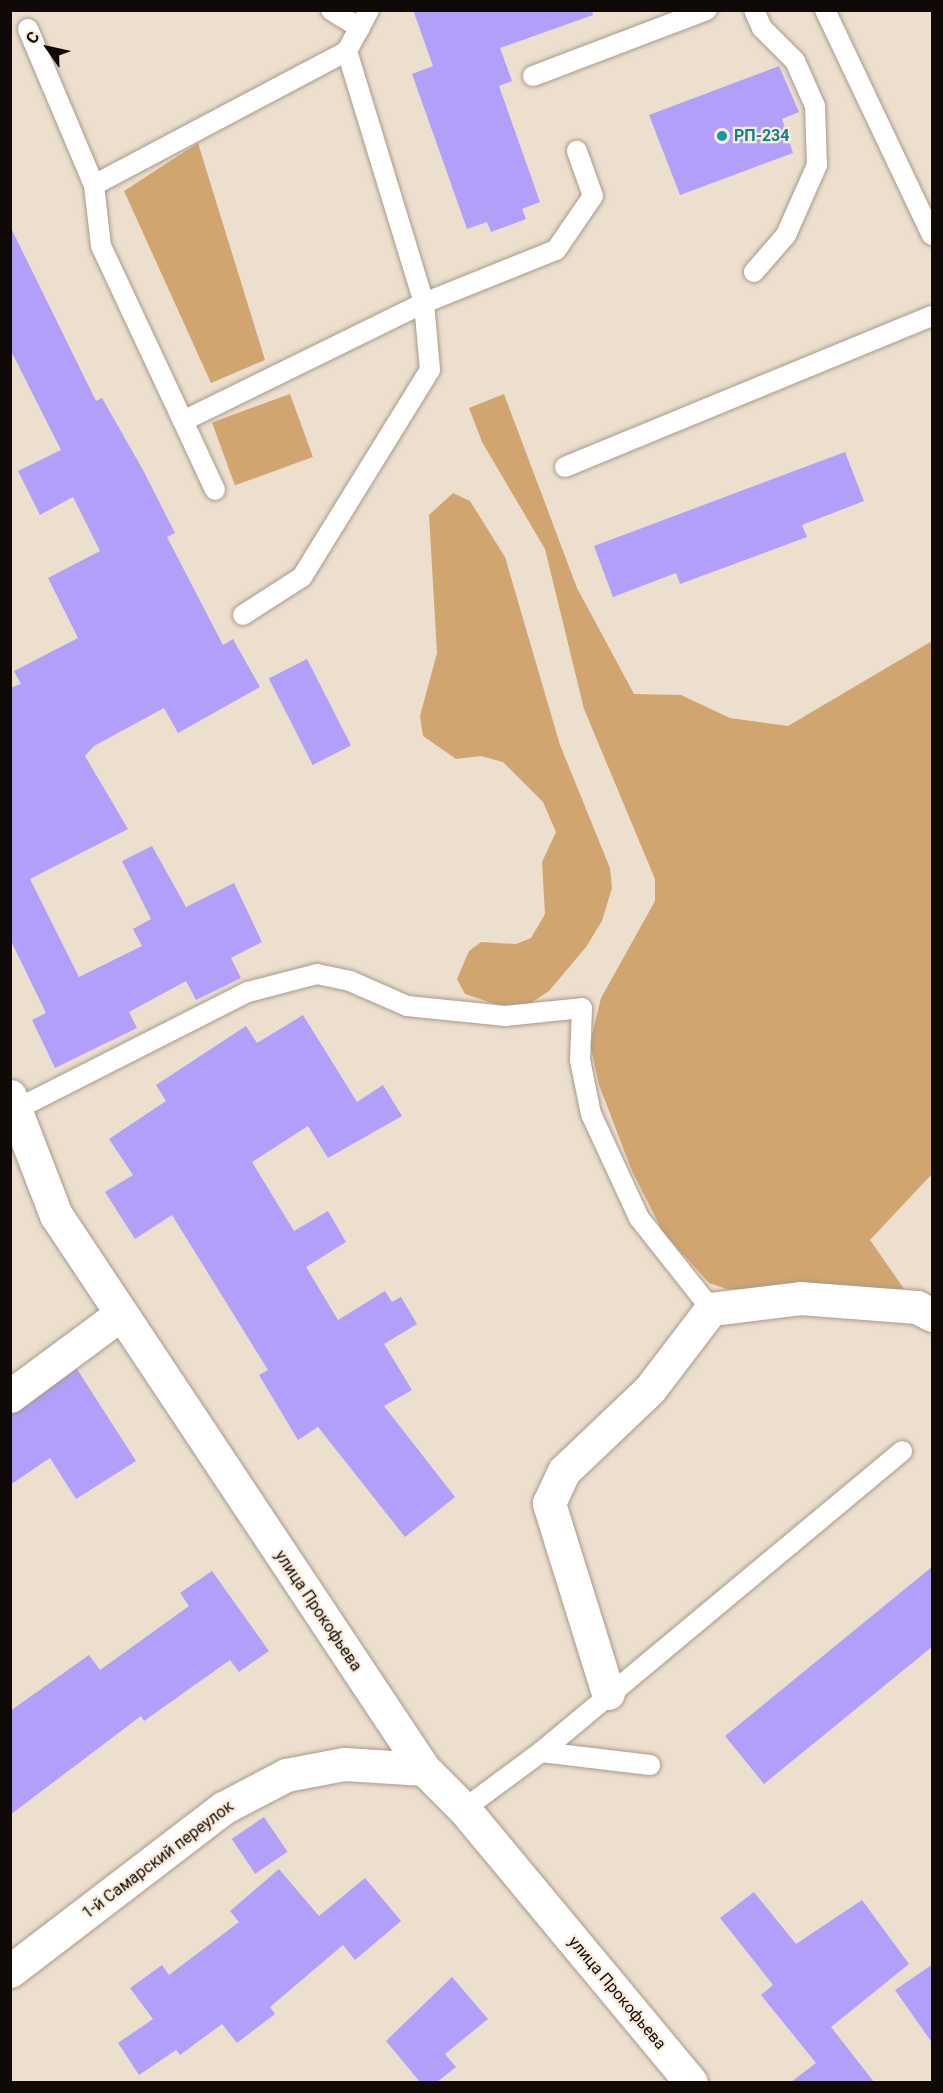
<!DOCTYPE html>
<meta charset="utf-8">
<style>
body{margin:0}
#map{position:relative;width:943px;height:2093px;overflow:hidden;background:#eddfce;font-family:Roboto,sans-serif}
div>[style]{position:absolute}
.green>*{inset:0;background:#d1a570;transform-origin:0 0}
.building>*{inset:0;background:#b29ffa;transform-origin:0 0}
.roads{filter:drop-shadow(0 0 2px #a89a8a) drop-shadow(0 0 2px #a89a8a)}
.lane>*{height:20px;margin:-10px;padding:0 10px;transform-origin:10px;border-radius:10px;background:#fff}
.street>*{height:33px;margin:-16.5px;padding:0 16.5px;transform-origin:16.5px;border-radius:16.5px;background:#fff}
.dots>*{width:16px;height:16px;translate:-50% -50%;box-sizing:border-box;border:3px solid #fbecdb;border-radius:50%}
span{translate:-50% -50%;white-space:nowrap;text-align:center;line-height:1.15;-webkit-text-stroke:4.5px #fbecdb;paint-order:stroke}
.culture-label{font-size:16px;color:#0d838f;font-weight:700}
.left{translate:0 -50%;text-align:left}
.street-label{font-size:16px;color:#0f0a05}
.frame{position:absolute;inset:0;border:12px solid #0f0a05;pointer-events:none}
.north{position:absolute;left:18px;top:18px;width:60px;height:60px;-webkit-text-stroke:4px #fbecdb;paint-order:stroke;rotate:304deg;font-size:16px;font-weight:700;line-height:24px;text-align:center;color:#0f0a05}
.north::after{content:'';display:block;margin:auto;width:21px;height:27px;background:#0f0a05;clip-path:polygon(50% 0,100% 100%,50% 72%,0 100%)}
</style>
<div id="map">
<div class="green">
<div style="clip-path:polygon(198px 143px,265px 360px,211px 383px,124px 191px)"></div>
<div style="left:290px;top:394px;width:67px;height:83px;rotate:70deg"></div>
<div style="clip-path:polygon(504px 394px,577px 588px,634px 694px,681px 695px,730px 718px,788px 726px,932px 641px,932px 1174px,870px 1240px,904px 1289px,727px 1289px,709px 1283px,663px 1232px,632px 1171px,599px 1085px,590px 1043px,601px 998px,655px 901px,655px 879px,584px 709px,545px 549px,482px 442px,469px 408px)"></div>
<div style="clip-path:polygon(453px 493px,470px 501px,505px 557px,560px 745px,610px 868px,612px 888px,602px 921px,586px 947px,549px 991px,531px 1003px,504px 1007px,465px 994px,457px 979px,469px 951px,481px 942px,516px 944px,531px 938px,545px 914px,542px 862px,556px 832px,543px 802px,503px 762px,481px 756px,456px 759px,423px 736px,420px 716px,437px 653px,429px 515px)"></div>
</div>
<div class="building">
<div style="clip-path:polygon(413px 10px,592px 10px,593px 15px,500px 48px,512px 81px,499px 86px,540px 202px,522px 209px,526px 219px,491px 232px,487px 222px,467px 229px,412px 74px,433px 66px)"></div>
<div style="clip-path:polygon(779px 66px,799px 112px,782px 119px,793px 153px,680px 195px,649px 115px)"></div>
<div style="clip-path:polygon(10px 226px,96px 401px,102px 398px,143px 470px,175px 533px,167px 537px,223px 645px,233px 639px,260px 687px,178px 733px,164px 708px,94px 746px,85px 756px,128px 829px,30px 879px,79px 977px,142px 946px,133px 929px,151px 919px,122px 861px,152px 846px,186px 907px,234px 883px,262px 942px,231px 958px,241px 978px,196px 1000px,186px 981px,129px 1012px,137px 1028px,55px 1068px,32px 1020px,46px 1013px,10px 939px,10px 688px,21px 684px,14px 671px,78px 638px,48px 578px,100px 551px,73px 497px,40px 515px,18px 471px,61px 450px,10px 349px)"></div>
<div style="clip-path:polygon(845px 452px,864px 501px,802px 525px,807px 537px,680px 584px,676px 573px,613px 597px,594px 546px)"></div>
<div style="left:307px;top:659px;width:97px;height:43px;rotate:63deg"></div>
<div style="clip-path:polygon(303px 1015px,357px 1102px,383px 1085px,402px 1116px,328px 1158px,308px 1126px,252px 1162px,294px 1231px,328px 1211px,346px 1242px,306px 1267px,338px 1320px,385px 1291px,392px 1302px,401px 1297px,417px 1324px,384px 1344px,412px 1390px,384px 1406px,455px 1497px,405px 1537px,318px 1427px,298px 1440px,259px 1375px,268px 1370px,172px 1215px,135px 1239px,105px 1192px,133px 1175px,109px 1139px,166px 1101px,156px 1085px,246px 1026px,257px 1043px)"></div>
<div style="clip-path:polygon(77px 1369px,136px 1461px,76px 1499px,50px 1458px,10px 1485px,10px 1414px)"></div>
<div style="clip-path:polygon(933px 1566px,933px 1646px,764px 1784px,725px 1736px)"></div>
<div style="clip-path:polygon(212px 1571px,269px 1651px,239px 1672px,230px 1660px,144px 1721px,141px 1716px,10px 1815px,10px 1711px,89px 1655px,100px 1670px,189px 1606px,180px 1593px)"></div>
<div style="left:264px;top:1817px;width:42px;height:39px;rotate:56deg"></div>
<div style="clip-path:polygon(279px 1869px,319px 1916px,365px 1878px,401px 1921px,355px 1960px,343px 1945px,270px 2007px,275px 2014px,237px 2043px,222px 2024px,180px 2055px,176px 2050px,139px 2075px,118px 2043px,153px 2019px,130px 1988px,162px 1965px,169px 1975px,239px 1922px,230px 1911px)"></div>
<div style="clip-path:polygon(754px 1892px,796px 1944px,862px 1900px,909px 1964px,831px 2027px,874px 2082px,791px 2082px,816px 2063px,761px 1995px,773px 1985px,720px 1918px)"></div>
<div style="clip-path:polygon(933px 1964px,933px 2044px,895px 1990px)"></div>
<div style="clip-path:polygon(452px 1977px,488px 2019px,445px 2054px,456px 2067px,437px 2082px,420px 2082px,386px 2041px)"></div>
</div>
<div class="roads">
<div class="lane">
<div style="left:331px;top:10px;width:34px;rotate:32deg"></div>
<div style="left:754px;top:10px;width:20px;rotate:66deg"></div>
<div style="left:762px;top:28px;width:47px;rotate:45deg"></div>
<div style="left:795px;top:61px;width:49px;rotate:66deg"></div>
<div style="left:815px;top:106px;width:59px;rotate:88.1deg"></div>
<div style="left:817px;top:165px;width:77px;rotate:113.9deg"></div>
<div style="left:786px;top:235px;width:49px;rotate:130.9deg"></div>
<div style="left:825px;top:10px;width:249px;rotate:64.6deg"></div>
<div style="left:28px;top:29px;width:169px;rotate:67.1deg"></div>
<div style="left:94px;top:185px;width:61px;rotate:83.5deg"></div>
<div style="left:101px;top:246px;width:193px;rotate:64.9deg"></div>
<div style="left:183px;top:421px;width:268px;rotate:-26.1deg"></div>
<div style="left:424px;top:303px;width:142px;rotate:-21.9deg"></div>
<div style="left:556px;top:250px;width:65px;rotate:-55.6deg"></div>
<div style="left:593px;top:196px;width:48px;rotate:-109.6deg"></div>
<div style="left:533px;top:76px;width:186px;rotate:-20.8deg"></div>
<div style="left:94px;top:185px;width:286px;rotate:-27.9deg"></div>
<div style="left:347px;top:51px;width:47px;rotate:-61.8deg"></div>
<div style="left:183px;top:421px;width:76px;rotate:65.1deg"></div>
<div style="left:565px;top:467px;width:397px;rotate:-22.4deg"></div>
<div style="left:243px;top:615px;width:70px;rotate:-32.8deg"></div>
<div style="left:302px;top:577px;width:243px;rotate:-58.3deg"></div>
<div style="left:430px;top:370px;width:67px;rotate:-95.1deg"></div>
<div style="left:424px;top:303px;width:264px;rotate:-107deg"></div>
<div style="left:15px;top:1110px;width:261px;rotate:-26.9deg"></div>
<div style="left:248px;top:992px;width:71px;rotate:-14.6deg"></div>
<div style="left:317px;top:974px;width:34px;rotate:12deg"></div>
<div style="left:350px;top:981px;width:62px;rotate:23.7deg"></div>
<div style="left:407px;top:1006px;width:99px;rotate:5.8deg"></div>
<div style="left:505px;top:1016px;width:77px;rotate:-5.9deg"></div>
<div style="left:582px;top:1008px;width:52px;rotate:92.2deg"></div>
<div style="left:580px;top:1060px;width:55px;rotate:78.5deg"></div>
<div style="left:591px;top:1114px;width:115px;rotate:65.2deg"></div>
<div style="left:639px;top:1218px;width:116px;rotate:51.6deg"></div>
<div style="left:541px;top:1752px;width:110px;rotate:6.8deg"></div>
<div style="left:464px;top:1809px;width:96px;rotate:-36.5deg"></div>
<div style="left:541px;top:1752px;width:470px;rotate:-39.8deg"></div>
</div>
<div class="street">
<div style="left:10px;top:1096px;width:128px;rotate:68.9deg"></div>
<div style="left:56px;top:1215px;width:665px;rotate:56.41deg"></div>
<div style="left:424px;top:1769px;width:57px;rotate:45deg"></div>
<div style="left:464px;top:1809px;width:355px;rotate:50.3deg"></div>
<div style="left:10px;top:1396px;width:134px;rotate:-36.5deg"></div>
<div style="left:608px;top:1693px;width:199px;rotate:-107.3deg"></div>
<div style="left:549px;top:1503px;width:35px;rotate:-65deg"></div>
<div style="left:564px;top:1471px;width:119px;rotate:-43.6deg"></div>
<div style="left:650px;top:1389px;width:101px;rotate:-52.7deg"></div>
<div style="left:711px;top:1309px;width:90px;rotate:-7deg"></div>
<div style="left:800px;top:1298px;width:117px;rotate:4.4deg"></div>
<div style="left:917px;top:1307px;width:17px;rotate:28deg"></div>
<div style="left:10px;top:1971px;width:268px;rotate:-37.4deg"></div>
<div style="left:223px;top:1808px;width:71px;rotate:-27.6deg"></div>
<div style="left:286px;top:1775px;width:59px;rotate:-10.7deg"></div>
<div style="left:344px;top:1764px;width:80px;rotate:3.6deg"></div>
</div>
</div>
<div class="dots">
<div style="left:722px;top:136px;background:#0f9aa8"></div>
</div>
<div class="culture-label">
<span class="left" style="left:734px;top:136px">РП-234</span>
</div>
<div class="street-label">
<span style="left:318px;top:1611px;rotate:56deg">улица Прокофьева</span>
<span style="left:158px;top:1860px;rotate:-37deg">1-й Самарский переулок</span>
<span style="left:617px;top:1993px;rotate:50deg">улица Прокофьева</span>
</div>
<div class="frame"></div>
<div class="north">С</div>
</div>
